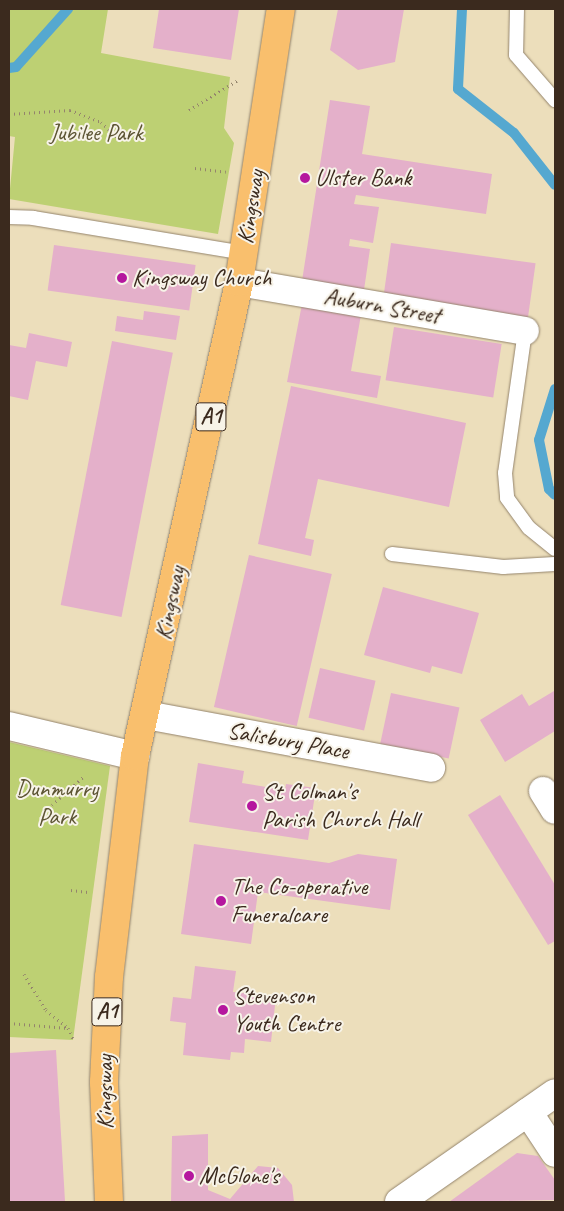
<!DOCTYPE html>
<style>
body{margin:0}
#map{position:relative;width:564px;height:1211px;overflow:hidden;background:#ecdebb;font-family:Caveat,sans-serif}
div>[style]{position:absolute}
.green>*{inset:0;background:#bdd073}
.stream>*{height:10px;margin:-5px;padding:0 5px;transform-origin:5px;border-radius:5px;background:#55a8d0}
.building>*{inset:0;background:#e4b0ca;transform-origin:0 0}
.path>*{height:3px;margin-top:-1.5px;transform-origin:0;background:repeating-linear-gradient(90deg,#94846c 0 1px,transparent 0 5px)}
.roads{filter:drop-shadow(0 0 1px #94846c) drop-shadow(0 0 1px #94846c)}
.service>*{height:14px;margin:-7px;padding:0 7px;transform-origin:7px;border-radius:7px;background:#fff}
.minor>*{height:28px;margin:-14px;padding:0 14px;transform-origin:14px;border-radius:14px;background:#fff}
.tertiary>*{height:28px;margin:-14px;padding:0 14px;transform-origin:14px;border-radius:14px;background:#fff}
.primary>*{height:28px;margin:-14px;padding:0 14px;transform-origin:14px;border-radius:14px;background:#f9bf6d}
.dots>*{width:14px;height:14px;translate:-50% -50%;box-sizing:border-box;border:2px solid #f7f3e8;border-radius:50%}
span{translate:-50% -50%;white-space:nowrap;text-align:center;line-height:1.15;-webkit-text-stroke:4px #f7f3e8;paint-order:stroke}
.shield-label span{padding:1px 4px;background:#f7f3e8;border:1px solid;border-radius:4px;-webkit-text-stroke-width:0}
.shield-label{font-size:22px;color:#3b2a1e;font-weight:700}
.park-label{font-size:24px;color:#5c5433}
.poi-label{font-size:24px;color:#3b2a1e}
.left{translate:0 -50%;text-align:left}
.street-label{font-size:24px;color:#3b2a1e}
.frame{position:absolute;inset:0;border:10px solid #3b2a1e;pointer-events:none}
</style>
<div id="map">
<div class="green">
<div style="clip-path:polygon(9px 9px,108px 9px,101px 53px,230px 77px,224px 128px,234px 143px,218px 234px,9px 199px,15px 137px,9px 136px)"></div>
<div style="clip-path:polygon(9px 742px,110px 766px,73px 1040px,9px 1037px)"></div>
</div>
<div class="stream">
<div style="left:462px;top:9px;width:80px;rotate:92.9deg"></div>
<div style="left:458px;top:89px;width:71px;rotate:38.2deg"></div>
<div style="left:514px;top:133px;width:66px;rotate:51.7deg"></div>
<div style="left:9px;top:68px;width:7px;rotate:-8deg"></div>
<div style="left:16px;top:67px;width:78px;rotate:-48.1deg"></div>
<div style="left:555px;top:389px;width:53px;rotate:107.4deg"></div>
<div style="left:539px;top:440px;width:50px;rotate:78.5deg"></div>
<div style="left:549px;top:489px;width:8px;rotate:45deg"></div>
</div>
<div class="building">
<div style="clip-path:polygon(159px 9px,239px 9px,231px 60px,153px 48px)"></div>
<div style="clip-path:polygon(338px 9px,404px 9px,395px 62px,358px 70px,330px 50px)"></div>
<div style="clip-path:polygon(330px 100px,370px 106px,362px 154px,492px 174px,486px 214px,356px 195px,354px 204px,379px 207px,373px 243px,350px 239px,349px 246px,370px 249px,364px 290px,302px 281px)"></div>
<div style="left:391px;top:243px;width:146px;height:56px;rotate:8deg"></div>
<div style="left:54px;top:245px;width:143px;height:46px;rotate:8deg"></div>
<div style="clip-path:polygon(302px 304px,361px 315px,351px 371px,381px 376px,377px 398px,287px 382px)"></div>
<div style="clip-path:polygon(144px 311px,180px 316px,176px 340px,115px 331px,117px 316px,143px 320px)"></div>
<div style="left:394px;top:327px;width:109px;height:54px;rotate:9deg"></div>
<div style="clip-path:polygon(29px 333px,72px 342px,67px 367px,36px 361px,28px 400px,9px 396px,9px 345px,26px 348px)"></div>
<div style="left:112px;top:341px;width:62px;height:269px;rotate:11deg"></div>
<div style="clip-path:polygon(291px 386px,466px 423px,449px 507px,318px 479px,305px 538px,314px 540px,311px 556px,258px 544px)"></div>
<div style="left:249px;top:555px;width:85px;height:156px;rotate:13deg"></div>
<div style="clip-path:polygon(383px 587px,479px 613px,462px 674px,432px 666px,430px 673px,364px 655px)"></div>
<div style="left:320px;top:668px;width:57px;height:51px;rotate:13deg"></div>
<div style="clip-path:polygon(554px 691px,555px 731px,505px 762px,480px 720px,522px 694px,529px 706px)"></div>
<div style="left:391px;top:693px;width:70px;height:52px;rotate:12deg"></div>
<div style="clip-path:polygon(198px 763px,244px 771px,242px 783px,285px 790px,286px 784px,316px 788px,308px 840px,189px 822px)"></div>
<div style="clip-path:polygon(500px 795px,555px 885px,555px 941px,548px 945px,468px 815px)"></div>
<div style="clip-path:polygon(194px 844px,329px 863px,358px 854px,397px 859px,390px 910px,258px 892px,251px 944px,181px 934px)"></div>
<div style="clip-path:polygon(195px 966px,236px 971px,233px 992px,276px 996px,271px 1042px,245px 1039px,244px 1053px,231px 1052px,230px 1060px,183px 1055px,186px 1023px,170px 1021px,173px 997px,191px 999px)"></div>
<div style="clip-path:polygon(56px 1050px,65px 1201px,9px 1202px,9px 1053px)"></div>
<div style="clip-path:polygon(208px 1134px,208px 1190px,230px 1199px,258px 1166px,278px 1168px,292px 1185px,294px 1202px,171px 1202px,172px 1136px)"></div>
<div style="clip-path:polygon(517px 1153px,538px 1156px,555px 1180px,555px 1200px,449px 1202px)"></div>
</div>
<div class="path">
<div style="left:189px;top:110px;width:57px;rotate:-31.5deg"></div>
<div style="left:9px;top:114px;width:61px;rotate:-3.8deg"></div>
<div style="left:70px;top:110px;width:33px;rotate:21deg"></div>
<div style="left:101px;top:122px;width:25px;rotate:43deg"></div>
<div style="left:195px;top:168px;width:31px;rotate:7deg"></div>
<div style="left:52px;top:805px;width:42px;rotate:-42.1deg"></div>
<div style="left:71px;top:890px;width:17px;rotate:7deg"></div>
<div style="left:24px;top:974px;width:42px;rotate:58.6deg"></div>
<div style="left:46px;top:1010px;width:28px;rotate:39deg"></div>
<div style="left:68px;top:1028px;width:14px;rotate:65deg"></div>
<div style="left:9px;top:1023px;width:59px;rotate:4.8deg"></div>
</div>
<div class="roads">
<div class="service">
<div style="left:517px;top:9px;width:46px;rotate:91.2deg"></div>
<div style="left:516px;top:55px;width:60px;rotate:49.1deg"></div>
<div style="left:9px;top:217px;width:24px;rotate:2deg"></div>
<div style="left:33px;top:218px;width:215px;rotate:9.4deg"></div>
<div style="left:525px;top:331px;width:143px;rotate:98deg"></div>
<div style="left:505px;top:473px;width:25px;rotate:85deg"></div>
<div style="left:507px;top:498px;width:37px;rotate:54deg"></div>
<div style="left:529px;top:528px;width:33px;rotate:39deg"></div>
<div style="left:392px;top:554px;width:112px;rotate:6.7deg"></div>
<div style="left:503px;top:567px;width:52px;rotate:-3.3deg"></div>
</div>
<div class="minor">
<div style="left:239px;top:282px;width:290px;rotate:9.7deg"></div>
<div style="left:146px;top:715px;width:290px;rotate:10.5deg"></div>
<div style="left:9px;top:726px;width:130px;rotate:13.4deg"></div>
<div style="left:543px;top:791px;width:22px;rotate:58deg"></div>
<div style="left:528px;top:1112px;width:49px;rotate:56.6deg"></div>
</div>
<div class="tertiary">
<div style="left:399px;top:1202px;width:190px;rotate:-34.9deg"></div>
</div>
<div class="primary">
<div style="left:109px;top:1202px;width:120px;rotate:-92.4deg"></div>
<div style="left:104px;top:1082px;width:105px;rotate:-87.3deg"></div>
<div style="left:109px;top:977px;width:223px;rotate:-83.3deg"></div>
<div style="left:135px;top:756px;width:485px;rotate:-77.6deg"></div>
<div style="left:239px;top:282px;width:276px;rotate:-81.3deg"></div>
</div>
</div>
<div class="dots">
<div style="left:305px;top:178px;background:#b5179e"></div>
<div style="left:122px;top:278px;background:#b5179e"></div>
<div style="left:252px;top:806px;background:#b5179e"></div>
<div style="left:221px;top:901px;background:#b5179e"></div>
<div style="left:223px;top:1010px;background:#b5179e"></div>
<div style="left:189px;top:1176px;background:#b5179e"></div>
</div>
<div class="shield-label">
<span style="left:211px;top:417px">A1</span>
<span style="left:107px;top:1012px">A1</span>
</div>
<div class="park-label">
<span style="left:96px;top:133px">Jubilee Park</span>
<span style="left:57px;top:803px">Dunmurry<br>Park</span>
</div>
<div class="poi-label">
<span class="left" style="left:315px;top:178px">Ulster Bank</span>
<span class="left" style="left:132px;top:278px">Kingsway Church</span>
<span class="left" style="left:262px;top:806px">St Colman's<br>Parish Church Hall</span>
<span class="left" style="left:231px;top:901px">The Co-operative<br>Funeralcare</span>
<span class="left" style="left:233px;top:1010px">Stevenson<br>Youth Centre</span>
<span class="left" style="left:199px;top:1176px">McGlone's</span>
</div>
<div class="street-label">
<span style="left:251px;top:207px;rotate:-81deg">Kingsway</span>
<span style="left:382px;top:306px;rotate:10deg">Auburn Street</span>
<span style="left:170px;top:603px;rotate:-78deg">Kingsway</span>
<span style="left:288px;top:741px;rotate:10deg">Salisbury Place</span>
<span style="left:105px;top:1092px;rotate:-90deg">Kingsway</span>
</div>
<div class="frame"></div>
</div>
